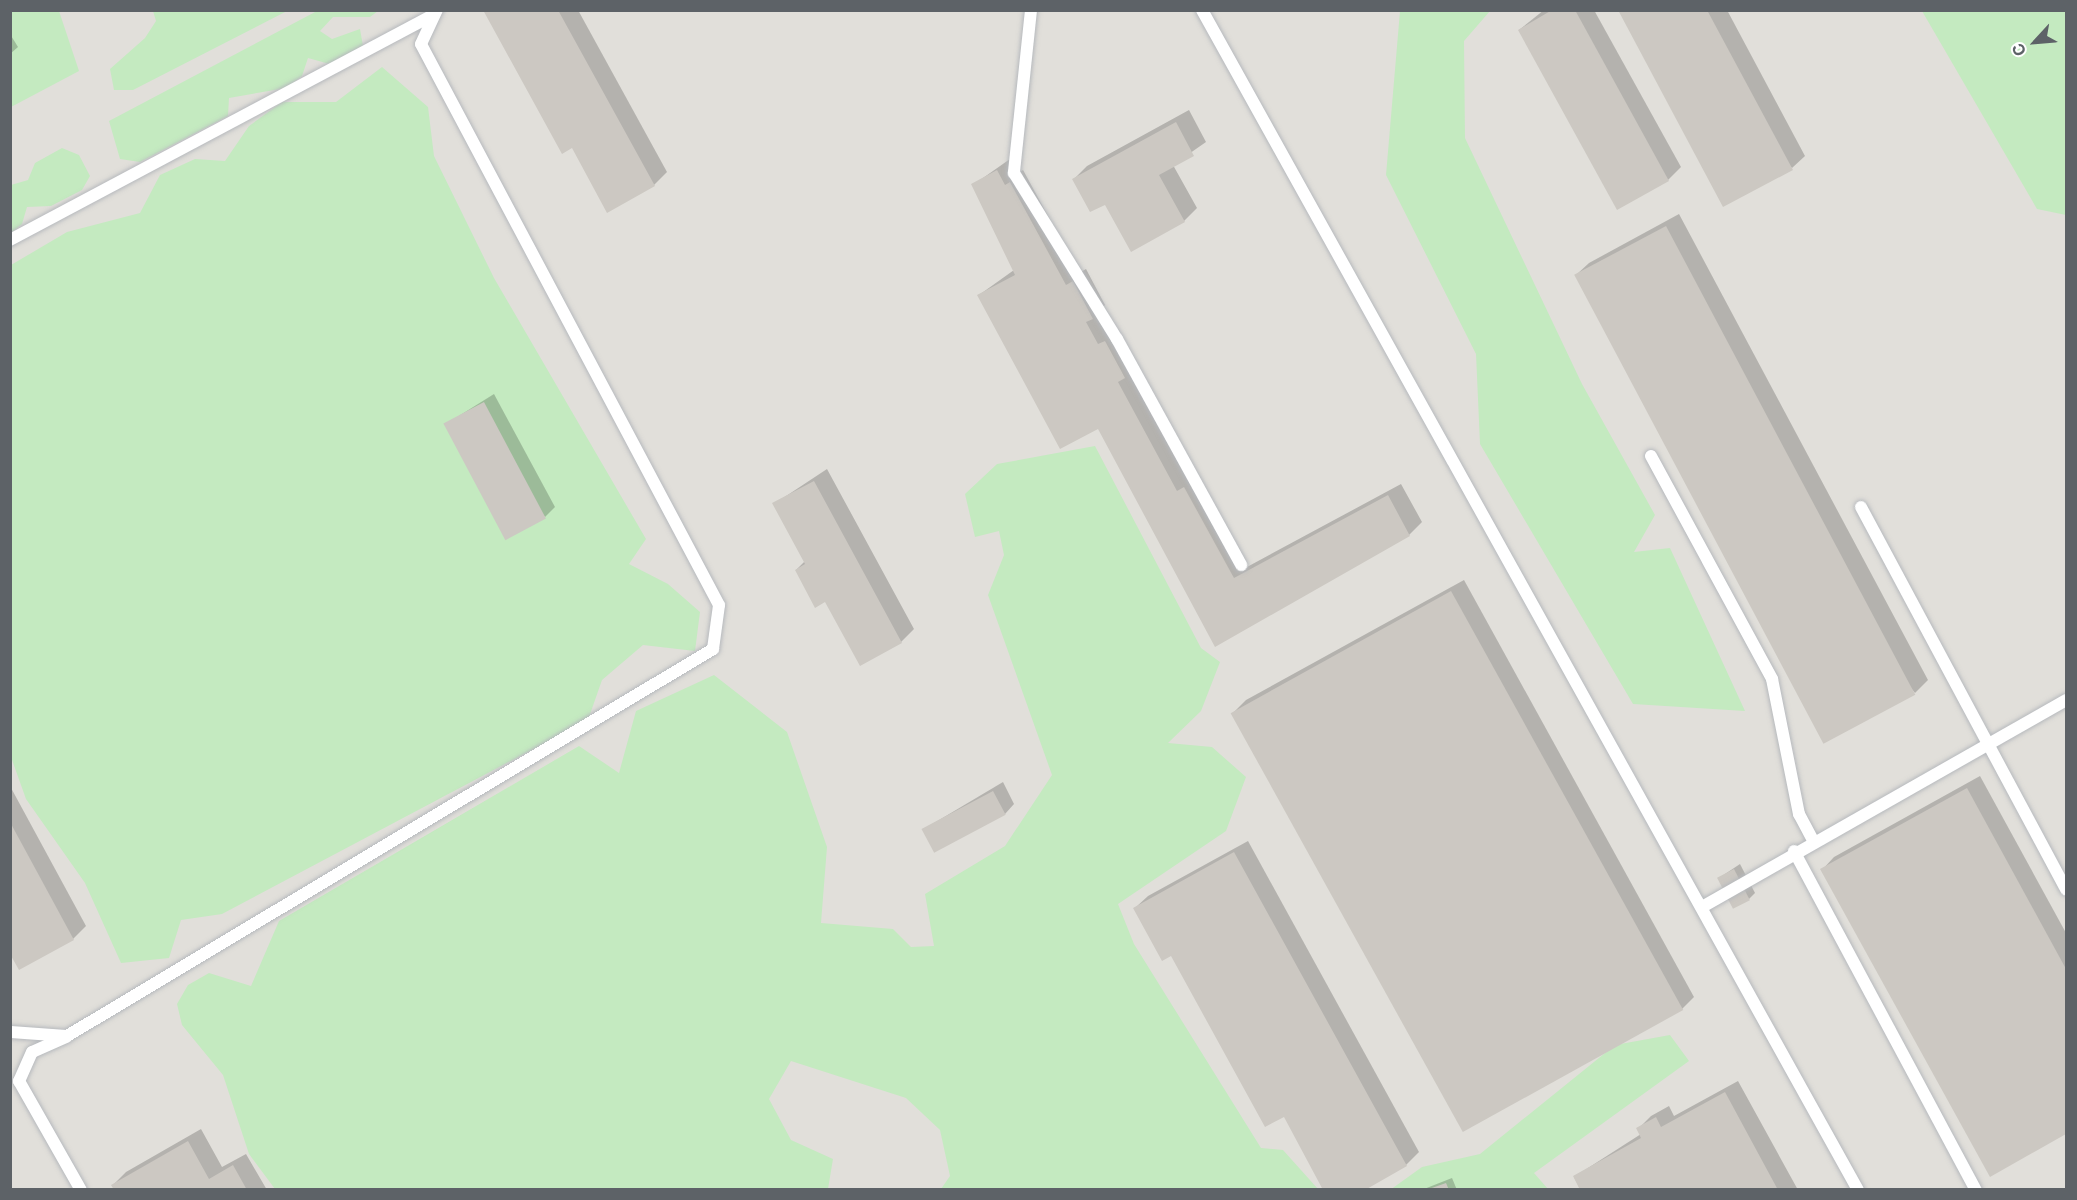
<!DOCTYPE html>
<meta charset="utf-8">
<style>
body{margin:0}
#map{position:relative;width:2077px;height:1200px;overflow:hidden;background:#f1ede5;font-family:Inter,sans-serif}
div>[style]{position:absolute}
.industrial>*{inset:0;background:#e1dfda;transform-origin:0 0}
.green>*{inset:0;background:#c4eac0}
.shadow>*{inset:0;background:#0003}
.building>*{inset:0;background:#ccc8c2;transform-origin:0 0}
.roads{filter:drop-shadow(0 0 2px #b6b9bd) drop-shadow(0 0 2px #b6b9bd)}
.service>*{height:12px;margin:-6px;padding:0 6px;transform-origin:6px;border-radius:6px;background:#fff}
span{translate:-50% -50%;white-space:nowrap;text-align:center;line-height:1.15;-webkit-text-stroke:4.5px #fff;paint-order:stroke}
.frame{position:absolute;inset:0;border:12px solid #5d6267;pointer-events:none}
.north{position:absolute;left:2005px;top:12px;width:60px;height:60px;-webkit-text-stroke:4px #fff;paint-order:stroke;rotate:244deg;font-size:16px;font-weight:700;line-height:24px;text-align:center;color:#5d6267}
.north::after{content:'';display:block;margin:auto;width:21px;height:27px;background:#5d6267;clip-path:polygon(50% 0,100% 100%,50% 72%,0 100%)}
</style>
<div id="map">
<div class="industrial">
<div style="left:11px;top:11px;width:2055px;height:1178px"></div>
</div>
<div class="green">
<div style="clip-path:polygon(11px 10px,59px 11px,79px 71px,11px 107px)"></div>
<div style="clip-path:polygon(153px 11px,153px 10px,287px 11px,133px 90px,114px 90px,110px 69px,145px 38px,156px 21px)"></div>
<div style="clip-path:polygon(317px 11px,378px 11px,370px 17px,333px 17px,320px 31px,332px 39px,360px 29px,363px 46px,333px 65px,308px 58px,302px 76px,286px 88px,229px 98px,228px 116px,140px 162px,120px 159px,109px 121px)"></div>
<div style="clip-path:polygon(1400px 11px,1490px 11px,1464px 41px,1465px 138px,1582px 384px,1655px 515px,1634px 552px,1670px 548px,1745px 711px,1633px 704px,1480px 444px,1476px 354px,1386px 175px)"></div>
<div style="clip-path:polygon(1922px 11px,2066px 11px,2066px 215px,2037px 209px)"></div>
<div style="clip-path:polygon(382px 67px,428px 107px,434px 156px,494px 278px,646px 539px,629px 564px,668px 584px,700px 612px,695px 651px,643px 645px,602px 680px,588px 720px,222px 914px,181px 920px,169px 958px,121px 963px,85px 883px,26px 799px,11px 757px,11px 265px,67px 232px,140px 213px,160px 175px,195px 159px,225px 161px,249px 126px,282px 102px,336px 102px)"></div>
<div style="clip-path:polygon(62px 148px,79px 155px,90px 176px,82px 190px,51px 206px,27px 207px,22px 224px,11px 233px,11px 185px,28px 180px,35px 163px)"></div>
<div style="clip-path:polygon(1095px 446px,1201px 648px,1220px 662px,1201px 711px,1168px 743px,1212px 747px,1246px 777px,1226px 831px,1118px 904px,1134px 944px,1261px 1148px,1283px 1150px,1318px 1189px,941px 1189px,950px 1176px,940px 1130px,906px 1098px,791px 1061px,769px 1099px,791px 1140px,833px 1159px,828px 1189px,275px 1189px,249px 1154px,223px 1075px,182px 1025px,177px 1004px,188px 985px,209px 973px,251px 986px,279px 921px,579px 746px,619px 773px,636px 711px,714px 675px,787px 732px,827px 847px,821px 923px,893px 929px,911px 947px,934px 946px,925px 894px,1005px 846px,1052px 775px,988px 595px,1004px 555px,999px 531px,975px 537px,965px 494px,997px 464px)"></div>
<div style="clip-path:polygon(1670px 1035px,1689px 1061px,1534px 1173px,1548px 1189px,1390px 1190px,1422px 1167px,1480px 1154px,1615px 1045px)"></div>
</div>
<div class="shadow">
<div style="clip-path:polygon(485px 10px,578px 10px,667px 172px,654px 185px,573px 146px)"></div>
<div style="clip-path:polygon(1544px 10px,1594px 10px,1681px 167px,1668px 180px,1519px 30px)"></div>
<div style="clip-path:polygon(1619px 10px,1727px 10px,1805px 156px,1792px 168px)"></div>
<div style="clip-path:polygon(10px 34px,18px 47px,10px 54px)"></div>
<div style="clip-path:polygon(1189px 110px,1206px 142px,1173px 165px,1197px 208px,1184px 221px,1074px 179px,1087px 166px)"></div>
<div style="clip-path:polygon(1010px 159px,1018px 173px,1023px 170px,1079px 273px,1086px 269px,1105px 305px,1099px 311px,1111px 333px,1118px 329px,1247px 567px,1401px 484px,1422px 522px,1409px 535px,1216px 645px,1099px 427px,979px 295px,1014px 270px,973px 185px)"></div>
<div style="clip-path:polygon(1679px 214px,1928px 680px,1915px 693px,1576px 275px,1589px 263px)"></div>
<div style="clip-path:polygon(494px 394px,555px 507px,545px 517px,446px 424px)"></div>
<div style="clip-path:polygon(827px 469px,914px 629px,901px 642px,796px 570px,805px 561px,774px 504px)"></div>
<div style="clip-path:polygon(1464px 580px,1694px 997px,1681px 1010px,1233px 713px,1246px 700px)"></div>
<div style="clip-path:polygon(1980px 776px,2066px 933px,2066px 1132px,1991px 1174px,1822px 870px,1834px 857px)"></div>
<div style="clip-path:polygon(1003px 782px,1014px 804px,1005px 814px,924px 829px)"></div>
<div style="clip-path:polygon(10px 786px,86px 926px,73px 939px,10px 951px)"></div>
<div style="clip-path:polygon(1248px 841px,1419px 1152px,1406px 1165px,1172px 954px,1135px 908px,1148px 896px)"></div>
<div style="clip-path:polygon(1740px 864px,1755px 893px,1749px 899px,1719px 878px)"></div>
<div style="clip-path:polygon(1738px 1081px,1798px 1190px,1581px 1190px,1574px 1177px,1641px 1134px,1638px 1129px,1651px 1116px,1669px 1106px,1674px 1116px)"></div>
<div style="clip-path:polygon(201px 1129px,222px 1167px,246px 1154px,267px 1190px,115px 1190px,113px 1185px,126px 1172px)"></div>
<div style="clip-path:polygon(1452px 1178px,1457px 1190px,1423px 1190px,1424px 1189px)"></div>
</div>
<div class="building">
<div style="clip-path:polygon(483px 10px,558px 10px,655px 186px,607px 213px,572px 148px,562px 154px)"></div>
<div style="clip-path:polygon(1552px 10px,1575px 10px,1669px 181px,1617px 210px,1518px 30px)"></div>
<div style="clip-path:polygon(1618px 10px,1707px 10px,1793px 170px,1723px 207px)"></div>
<div style="clip-path:polygon(1176px 122px,1194px 156px,1159px 175px,1185px 222px,1131px 252px,1105px 205px,1090px 212px,1072px 179px)"></div>
<div style="clip-path:polygon(997px 170px,1005px 185px,1010px 182px,1066px 285px,1073px 281px,1093px 319px,1086px 322px,1098px 344px,1105px 341px,1125px 378px,1118px 382px,1177px 491px,1184px 487px,1234px 578px,1388px 495px,1410px 536px,1215px 647px,1098px 429px,1060px 449px,977px 295px,1015px 275px,971px 184px)"></div>
<div style="left:1666px;top:226px;width:531px;height:104px;rotate:62deg"></div>
<div style="left:484px;top:402px;width:132px;height:46px;rotate:62deg"></div>
<div style="clip-path:polygon(814px 481px,902px 643px,860px 666px,825px 602px,815px 608px,795px 570px,805px 564px,772px 503px)"></div>
<div style="left:1451px;top:591px;width:479px;height:252px;rotate:61deg"></div>
<div style="clip-path:polygon(1967px 788px,2066px 969px,2066px 1134px,1990px 1177px,1820px 869px)"></div>
<div style="left:993px;top:791px;width:27px;height:81px;rotate:62deg"></div>
<div style="clip-path:polygon(10px 822px,74px 940px,19px 970px,10px 954px)"></div>
<div style="clip-path:polygon(1234px 852px,1407px 1166px,1365px 1190px,1323px 1190px,1284px 1117px,1265px 1127px,1171px 956px,1162px 961px,1133px 908px)"></div>
<div style="left:1734px;top:869px;width:35px;height:19px;rotate:63deg"></div>
<div style="clip-path:polygon(1725px 1092px,1778px 1190px,1580px 1190px,1573px 1176px,1641px 1138px,1636px 1128px,1656px 1117px,1661px 1127px)"></div>
<div style="clip-path:polygon(188px 1141px,209px 1179px,233px 1165px,247px 1190px,114px 1190px,111px 1185px)"></div>
<div style="clip-path:polygon(1446px 1183px,1449px 1190px,1429px 1190px,1429px 1189px)"></div>
</div>
<div class="roads">
<div class="service">
<div style="left:1031px;top:10px;width:164px;rotate:96deg"></div>
<div style="left:1014px;top:173px;width:195px;rotate:58.2deg"></div>
<div style="left:1117px;top:339px;width:258px;rotate:61.2deg"></div>
<div style="left:1202px;top:10px;width:1350px;rotate:60.93deg"></div>
<div style="left:10px;top:240px;width:479px;rotate:-28deg"></div>
<div style="left:1651px;top:456px;width:254px;rotate:61.5deg"></div>
<div style="left:1772px;top:679px;width:138px;rotate:78.7deg"></div>
<div style="left:1799px;top:814px;width:30px;rotate:62deg"></div>
<div style="left:1861px;top:507px;width:434px;rotate:61.8deg"></div>
<div style="left:1794px;top:851px;width:385px;rotate:61.8deg"></div>
<div style="left:1702px;top:907px;width:419px;rotate:-29.6deg"></div>
<div style="left:10px;top:1032px;width:57px;rotate:4deg"></div>
<div style="left:67px;top:1036px;width:753px;rotate:-30.92deg"></div>
<div style="left:713px;top:649px;width:44px;rotate:-82.2deg"></div>
<div style="left:719px;top:605px;width:635px;rotate:-117.98deg"></div>
<div style="left:421px;top:44px;width:38px;rotate:-65deg"></div>
<div style="left:66px;top:1037px;width:37px;rotate:156deg"></div>
<div style="left:32px;top:1052px;width:32px;rotate:114deg"></div>
<div style="left:19px;top:1081px;width:125px;rotate:60.4deg"></div>
</div>
</div>
<div class="frame"></div>
<div class="north">С</div>
</div>
